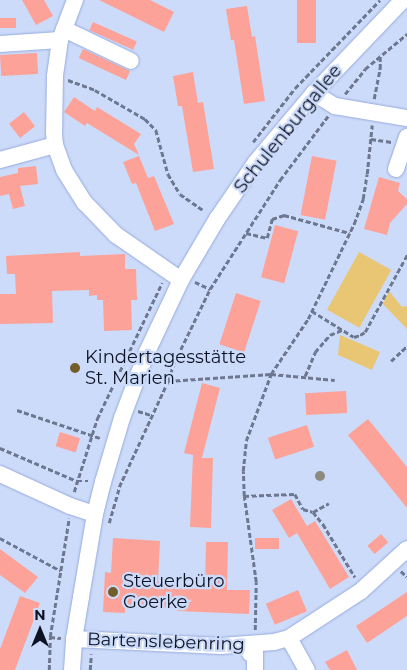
<!DOCTYPE html>
<meta charset="utf-8">
<style>
body{margin:0}
#map{position:relative;width:407px;height:670px;overflow:hidden;background:#cddbfa;font-family:Montserrat,sans-serif}
div>[style]{position:absolute}
.green>*{inset:0;background:#e9c674;transform-origin:0 0}
.building>*{inset:0;background:#fca298;transform-origin:0 0}
.path>*{height:2.5px;margin-top:-1.25px;transform-origin:0;background:repeating-linear-gradient(90deg,#6d7790 0 5px,transparent 0 7.5px)}
.roads{filter:drop-shadow(0 0 1px #95abdd) drop-shadow(0 0 1px #95abdd)}
.minor>*{height:16px;margin:-8px;padding:0 8px;transform-origin:8px;border-radius:8px;background:#fff}
.trees>*{width:10px;height:10px;margin:-5px;border-radius:50%;background:#8e8a80}
.dots>*{width:14px;height:14px;translate:-50% -50%;box-sizing:border-box;border:2px solid #cddbfa;border-radius:50%}
span{translate:-50% -50%;white-space:nowrap;text-align:center;line-height:1.15;-webkit-text-stroke:4.5px #cddbfa;paint-order:stroke}
.street-label{font-size:18px;color:#0c1325}
.poi-label{font-size:18px;color:#0c1325}
.left{translate:0 -50%;text-align:left}
.north{position:absolute;left:15px;top:605px;width:50px;height:50px;-webkit-text-stroke:4px #cddbfa;paint-order:stroke;rotate:0deg;font-size:14px;font-weight:700;line-height:20px;text-align:center;color:#0c1325}
.north::after{content:'';display:block;margin:auto;width:18px;height:22px;background:#0c1325;clip-path:polygon(50% 0,100% 100%,50% 72%,0 100%)}
</style>
<div id="map">
<div class="green">
<div style="left:359px;top:252px;width:37px;height:66px;rotate:29deg"></div>
<div style="clip-path:polygon(389px 291px,402px 307px,407px 306px,407px 329px,383px 304px)"></div>
<div style="clip-path:polygon(340px 335px,380px 352px,372px 370px,338px 355px)"></div>
</div>
<div class="building">
<div style="clip-path:polygon(22px 0,44px 0,53px 16px,36px 25px)"></div>
<div style="clip-path:polygon(99px 0,150px 0,174px 12px,164px 32px)"></div>
<div style="left:297px;top:0;width:19px;height:43px"></div>
<div style="clip-path:polygon(247px 6px,252px 37px,255px 36px,265px 101px,244px 104px,234px 40px,231px 40px,226px 9px)"></div>
<div style="left:16px;top:18px;width:10px;height:16px;rotate:90deg"></div>
<div style="left:93px;top:22px;width:48px;height:9px;rotate:24deg"></div>
<div style="left:83px;top:49px;width:52px;height:10px;rotate:25deg"></div>
<div style="left:37px;top:53px;width:21px;height:37px;rotate:87deg"></div>
<div style="clip-path:polygon(193px 72px,198px 103px,203px 102px,214px 169px,193px 172px,182px 106px,178px 106px,173px 76px)"></div>
<div style="clip-path:polygon(74px 97px,95px 111px,97px 107px,141px 134px,134px 144px,139px 155px,87px 123px,85px 126px,64px 112px)"></div>
<div style="left:24px;top:112px;width:18px;height:19px;rotate:52deg"></div>
<div style="clip-path:polygon(139px 156px,148px 178px,154px 176px,174px 224px,155px 231px,136px 183px,132px 184px,123px 162px)"></div>
<div style="left:312px;top:156px;width:25px;height:60px;rotate:11deg"></div>
<div style="clip-path:polygon(36px 166px,38px 184px,20px 186px,25px 206px,13px 209px,9px 194px,0 196px,0 177px,18px 173px,18px 168px)"></div>
<div style="clip-path:polygon(379px 177px,400px 183px,398px 191px,407px 199px,407px 204px,390px 223px,387px 235px,364px 229px)"></div>
<div style="left:275px;top:225px;width:24px;height:54px;rotate:15deg"></div>
<div style="clip-path:polygon(80px 252px,80px 256px,125px 254px,125px 269px,136px 269px,137px 300px,131px 300px,132px 330px,104px 331px,103px 300px,97px 300px,97px 295px,89px 296px,89px 290px,52px 291px,53px 323px,0 324px,0 294px,16px 294px,15px 274px,7px 274px,6px 256px)"></div>
<div style="left:236px;top:293px;width:26px;height:54px;rotate:18deg"></div>
<div style="clip-path:polygon(202px 383px,220px 388px,202px 458px,213px 458px,211px 528px,190px 527px,193px 455px,184px 453px)"></div>
<div style="left:346px;top:391px;width:22px;height:41px;rotate:87deg"></div>
<div style="clip-path:polygon(368px 419px,407px 467px,407px 508px,348px 435px)"></div>
<div style="left:307px;top:425px;width:23px;height:41px;rotate:72deg"></div>
<div style="left:60px;top:432px;width:21px;height:15px;rotate:17deg"></div>
<div style="clip-path:polygon(291px 499px,307px 526px,315px 521px,349px 577px,330px 589px,297px 533px,289px 538px,272px 510px)"></div>
<div style="left:381px;top:534px;width:11px;height:18px;rotate:49deg"></div>
<div style="clip-path:polygon(113px 538px,160px 541px,158px 581px,178px 582px,178px 588px,205px 589px,206px 542px,228px 542px,227px 590px,250px 590px,249px 614px,177px 611px,178px 608px,125px 606px,125px 613px,103px 612px,105px 572px,111px 573px)"></div>
<div style="left:255px;top:538px;width:24px;height:11px"></div>
<div style="clip-path:polygon(0 549px,38px 577px,25px 593px,0 575px)"></div>
<div style="left:298px;top:590px;width:23px;height:35px;rotate:67deg"></div>
<div style="clip-path:polygon(407px 592px,407px 616px,367px 643px,356px 626px)"></div>
<div style="clip-path:polygon(20px 596px,40px 603px,15px 670px,0 670px,0 649px)"></div>
<div style="clip-path:polygon(347px 650px,357px 670px,330px 670px,325px 662px)"></div>
</div>
<div class="path">
<div style="left:68px;top:80px;width:29px;rotate:20deg"></div>
<div style="left:95px;top:90px;width:58px;rotate:30.1deg"></div>
<div style="left:145px;top:119px;width:16px;rotate:45deg"></div>
<div style="left:156px;top:130px;width:46px;rotate:74.7deg"></div>
<div style="left:168px;top:174px;width:23px;rotate:59deg"></div>
<div style="left:180px;top:194px;width:29px;rotate:35deg"></div>
<div style="left:345px;top:94px;width:32px;rotate:-51deg"></div>
<div style="left:365px;top:69px;width:55px;rotate:-39.8deg"></div>
<div style="left:374px;top:99px;width:31px;rotate:-79deg"></div>
<div style="left:380px;top:69px;width:13px;rotate:-90deg"></div>
<div style="left:371px;top:139px;width:21px;rotate:8deg"></div>
<div style="left:253px;top:142px;width:68px;rotate:-52.1deg"></div>
<div style="left:295px;top:88px;width:122px;rotate:-46deg"></div>
<div style="left:246px;top:233px;width:22px;rotate:13deg"></div>
<div style="left:267px;top:238px;width:20px;rotate:-75deg"></div>
<div style="left:272px;top:219px;width:13px;rotate:-18deg"></div>
<div style="left:284px;top:215px;width:68px;rotate:15.3deg"></div>
<div style="left:195px;top:282px;width:17px;rotate:25deg"></div>
<div style="left:312px;top:311px;width:49px;rotate:31.8deg"></div>
<div style="left:354px;top:337px;width:6px;rotate:-18deg"></div>
<div style="left:360px;top:335px;width:6px;rotate:-31deg"></div>
<div style="left:365px;top:332px;width:88px;rotate:-61.4deg"></div>
<div style="left:160px;top:358px;width:15px;rotate:20deg"></div>
<div style="left:391px;top:361px;width:22px;rotate:-43deg"></div>
<div style="left:305px;top:376px;width:26px;rotate:-67deg"></div>
<div style="left:315px;top:352px;width:23px;rotate:-49deg"></div>
<div style="left:330px;top:335px;width:13px;rotate:-23deg"></div>
<div style="left:168px;top:381px;width:103px;rotate:-3.9deg"></div>
<div style="left:271px;top:374px;width:64px;rotate:5.4deg"></div>
<div style="left:17px;top:410px;width:88px;rotate:18.6deg"></div>
<div style="left:138px;top:411px;width:14px;rotate:17deg"></div>
<div style="left:0;top:448px;width:84px;rotate:23.2deg"></div>
<div style="left:77px;top:481px;width:11px"></div>
<div style="left:74px;top:492px;width:77px;rotate:-72.5deg"></div>
<div style="left:97px;top:419px;width:151px;rotate:-64.5deg"></div>
<div style="left:244px;top:496px;width:51px;rotate:-2.2deg"></div>
<div style="left:295px;top:494px;width:17px;rotate:62deg"></div>
<div style="left:303px;top:509px;width:10px;rotate:17deg"></div>
<div style="left:313px;top:512px;width:16px;rotate:50deg"></div>
<div style="left:323px;top:524px;width:62px;rotate:58.9deg"></div>
<div style="left:313px;top:512px;width:18px;rotate:-29deg"></div>
<div style="left:109px;top:523px;width:37px;rotate:-74deg"></div>
<div style="left:119px;top:487px;width:117px;rotate:-65.2deg"></div>
<div style="left:168px;top:381px;width:19px;rotate:-72deg"></div>
<div style="left:174px;top:363px;width:82px;rotate:-64.1deg"></div>
<div style="left:210px;top:289px;width:130px;rotate:-57.3deg"></div>
<div style="left:280px;top:180px;width:80px;rotate:-53.1deg"></div>
<div style="left:0;top:538px;width:69px;rotate:28.4deg"></div>
<div style="left:401px;top:571px;width:8px;rotate:45deg"></div>
<div style="left:255px;top:630px;width:48px;rotate:-88.8deg"></div>
<div style="left:256px;top:582px;width:87px;rotate:-97.9deg"></div>
<div style="left:244px;top:496px;width:25px;rotate:-92deg"></div>
<div style="left:243px;top:471px;width:30px;rotate:-84deg"></div>
<div style="left:246px;top:441px;width:72px;rotate:-69.5deg"></div>
<div style="left:271px;top:374px;width:66px;rotate:-56.1deg"></div>
<div style="left:308px;top:319px;width:106px;rotate:-64.2deg"></div>
<div style="left:354px;top:224px;width:27px;rotate:-70deg"></div>
<div style="left:363px;top:199px;width:25px;rotate:-81deg"></div>
<div style="left:367px;top:174px;width:49px;rotate:-84.2deg"></div>
<div style="left:50px;top:637px;width:11px;rotate:5deg"></div>
<div style="left:49px;top:670px;width:33px;rotate:-88deg"></div>
<div style="left:50px;top:637px;width:120px;rotate:-80.9deg"></div>
<div style="left:90px;top:670px;width:16px;rotate:-86deg"></div>
</div>
<div class="roads">
<div class="minor">
<div style="left:75px;top:0;width:43px;rotate:110.6deg"></div>
<div style="left:60px;top:40px;width:37px;rotate:98deg"></div>
<div style="left:55px;top:77px;width:55px;rotate:91deg"></div>
<div style="left:54px;top:132px;width:13px;rotate:86deg"></div>
<div style="left:55px;top:145px;width:27px;rotate:70deg"></div>
<div style="left:64px;top:170px;width:39px;rotate:58deg"></div>
<div style="left:85px;top:203px;width:45px;rotate:45.9deg"></div>
<div style="left:116px;top:235px;width:79px;rotate:34.7deg"></div>
<div style="left:64px;top:29px;width:74px;rotate:25.5deg"></div>
<div style="left:0;top:44px;width:60px;rotate:-3.8deg"></div>
<div style="left:314px;top:93px;width:25px;rotate:32deg"></div>
<div style="left:335px;top:106px;width:73px;rotate:9.5deg"></div>
<div style="left:0;top:160px;width:57px;rotate:-15.3deg"></div>
<div style="left:396px;top:169px;width:34px;rotate:-71deg"></div>
<div style="left:0;top:474px;width:77px;rotate:24.6deg"></div>
<div style="left:70px;top:506px;width:26px;rotate:18deg"></div>
<div style="left:289px;top:638px;width:37px;rotate:61deg"></div>
<div style="left:74px;top:639px;width:147px;rotate:2.7deg"></div>
<div style="left:221px;top:646px;width:53px;rotate:-4.3deg"></div>
<div style="left:274px;top:642px;width:16px;rotate:-15deg"></div>
<div style="left:289px;top:638px;width:86px;rotate:-33.1deg"></div>
<div style="left:361px;top:591px;width:62px;rotate:-42.4deg"></div>
<div style="left:250px;top:645px;width:8px;rotate:90deg"></div>
<div style="left:250px;top:653px;width:5px"></div>
<div style="left:255px;top:653px;width:17px;rotate:90deg"></div>
<div style="left:72px;top:670px;width:31px;rotate:-86deg"></div>
<div style="left:74px;top:639px;width:43px;rotate:-80.5deg"></div>
<div style="left:81px;top:597px;width:84px;rotate:-80.4deg"></div>
<div style="left:95px;top:514px;width:33px;rotate:-76deg"></div>
<div style="left:103px;top:482px;width:67px;rotate:-73.5deg"></div>
<div style="left:122px;top:418px;width:71px;rotate:-69.3deg"></div>
<div style="left:147px;top:352px;width:80px;rotate:-64.7deg"></div>
<div style="left:181px;top:280px;width:71px;rotate:-59.5deg"></div>
<div style="left:217px;top:219px;width:69px;rotate:-55.6deg"></div>
<div style="left:256px;top:162px;width:90px;rotate:-50deg"></div>
<div style="left:314px;top:93px;width:129px;rotate:-46.3deg"></div>
</div>
</div>
<div class="trees">
<div style="left:320px;top:476px"></div>
</div>
<div class="dots">
<div style="left:75px;top:368px;background:#725d2c"></div>
<div style="left:113px;top:592px;background:#725d2c"></div>
</div>
<div class="street-label">
<span style="left:288px;top:129px;rotate:-51deg">Schulenburgallee</span>
<span style="left:166px;top:642px;rotate:2deg">Bartenslebenring</span>
</div>
<div class="poi-label">
<span class="left" style="left:85px;top:368px">Kindertagesstätte<br>St. Marien</span>
<span class="left" style="left:123px;top:592px">Steuerbüro<br>Goerke</span>
</div>
<div class="north">N</div>
</div>
